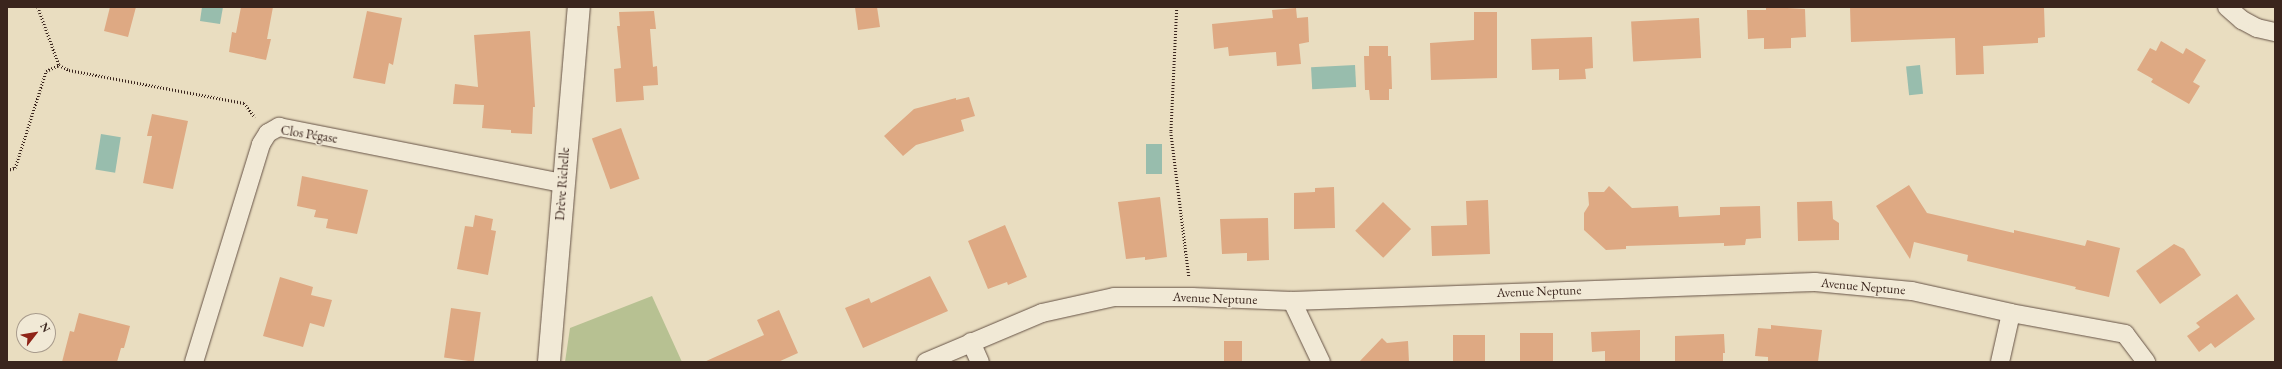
<!DOCTYPE html>
<meta charset="utf-8">
<style>
body{margin:0}
#map{position:relative;width:2282px;height:369px;overflow:hidden;background:#e9ddc0;font-family:"EB Garamond",serif}
div>[style]{position:absolute}
.green>*{inset:0;background:#b7c192}
.water>*{inset:0;background:#98bdad;transform-origin:0 0}
.building>*{inset:0;background:#dea983;transform-origin:0 0}
.path>*{height:2.5px;margin-top:-1.25px;transform-origin:0;background:repeating-linear-gradient(90deg,#3a251d 0 1px,transparent 0 3px)}
.roads{filter:drop-shadow(0 0 1px #665346) drop-shadow(0 0 1px #665346)}
.street>*{height:18px;margin:-9px;padding:0 9px;transform-origin:9px;border-radius:9px;background:#f1e9d6}
.secondary>*{height:22px;margin:-11px;padding:0 11px;transform-origin:11px;border-radius:11px;background:#f1e9d6}
span{translate:-50% -50%;white-space:nowrap;text-align:center;line-height:1.15;-webkit-text-stroke:3px #f1e9d6;paint-order:stroke}
.street-label{font-size:13px;color:#3a251d}
.frame{position:absolute;inset:0;border:8px solid #3a251d;pointer-events:none}
.north{position:absolute;left:16px;top:313px;width:40px;height:40px;box-sizing:border-box;background:#f1e9d6;border:1px solid #a89b8c;border-radius:50%;rotate:59deg;font-size:11px;font-weight:700;line-height:16px;text-align:center;color:#3a251d}
.north::after{content:'';display:block;margin:auto;width:14px;height:18px;background:#8f2418;clip-path:polygon(50% 0,100% 100%,50% 72%,0 100%)}
</style>
<div id="map">
<div class="green">
<div style="clip-path:polygon(652px 296px,682px 362px,565px 362px,570px 328px)"></div>
</div>
<div class="water">
<div style="clip-path:polygon(202px 7px,223px 7px,220px 24px,200px 21px)"></div>
<div style="left:1355px;top:65px;width:22px;height:44px;rotate:87deg"></div>
<div style="left:1920px;top:65px;width:29px;height:14px;rotate:84deg"></div>
<div style="left:101px;top:134px;width:20px;height:36px;rotate:9deg"></div>
<div style="left:1146px;top:144px;width:16px;height:30px"></div>
</div>
<div class="building">
<div style="clip-path:polygon(110px 7px,136px 7px,128px 37px,104px 31px)"></div>
<div style="clip-path:polygon(241px 7px,273px 7px,267px 39px,271px 39px,266px 60px,229px 52px,232px 32px,236px 33px)"></div>
<div style="clip-path:polygon(855px 7px,877px 7px,880px 27px,858px 30px)"></div>
<div style="clip-path:polygon(1766px 7px,1805px 9px,1806px 37px,1791px 38px,1791px 48px,1764px 49px,1764px 38px,1748px 39px,1747px 10px,1766px 10px)"></div>
<div style="clip-path:polygon(1850px 7px,2044px 7px,2045px 37px,2038px 38px,2038px 43px,1983px 46px,1984px 74px,1956px 75px,1955px 38px,1851px 42px)"></div>
<div style="clip-path:polygon(1296px 8px,1297px 18px,1308px 17px,1309px 42px,1299px 44px,1301px 64px,1277px 66px,1276px 52px,1229px 56px,1228px 47px,1214px 49px,1212px 24px,1273px 18px,1272px 10px)"></div>
<div style="clip-path:polygon(367px 11px,402px 18px,393px 65px,389px 63px,385px 84px,353px 78px)"></div>
<div style="clip-path:polygon(654px 11px,656px 29px,650px 29px,653px 67px,657px 66px,658px 85px,643px 86px,644px 100px,616px 102px,614px 69px,621px 68px,617px 26px,620px 26px,619px 12px)"></div>
<div style="clip-path:polygon(1474px 12px,1497px 12px,1497px 78px,1431px 80px,1430px 43px,1474px 40px)"></div>
<div style="left:1699px;top:18px;width:40px;height:68px;rotate:87deg"></div>
<div style="clip-path:polygon(530px 31px,535px 107px,533px 107px,532px 134px,511px 133px,511px 130px,482px 128px,484px 105px,453px 104px,455px 84px,478px 87px,474px 35px)"></div>
<div style="clip-path:polygon(1592px 37px,1593px 68px,1585px 69px,1586px 79px,1559px 80px,1559px 69px,1532px 70px,1531px 39px)"></div>
<div style="clip-path:polygon(2161px 41px,2183px 54px,2186px 48px,2206px 60px,2193px 82px,2200px 86px,2189px 104px,2151px 82px,2153px 79px,2137px 70px,2150px 48px,2156px 51px)"></div>
<div style="clip-path:polygon(1369px 46px,1388px 46px,1388px 56px,1391px 56px,1392px 89px,1389px 89px,1389px 100px,1370px 100px,1369px 90px,1365px 90px,1364px 56px,1369px 56px)"></div>
<div style="clip-path:polygon(969px 97px,975px 116px,961px 120px,964px 131px,916px 145px,903px 156px,884px 136px,914px 109px,956px 98px,956px 100px)"></div>
<div style="clip-path:polygon(152px 114px,188px 121px,173px 189px,143px 183px,152px 136px,147px 136px)"></div>
<div style="left:621px;top:128px;width:54px;height:31px;rotate:70deg"></div>
<div style="clip-path:polygon(302px 176px,368px 190px,357px 234px,326px 228px,328px 219px,314px 217px,316px 210px,297px 206px)"></div>
<div style="clip-path:polygon(1909px 185px,1927px 213px,2014px 233px,2014px 230px,2085px 246px,2087px 240px,2120px 248px,2109px 297px,2075px 289px,2076px 287px,1967px 261px,1968px 255px,1914px 242px,1910px 259px,1876px 206px)"></div>
<div style="clip-path:polygon(1609px 186px,1632px 208px,1678px 206px,1679px 217px,1720px 215px,1720px 207px,1760px 206px,1761px 238px,1746px 239px,1745px 245px,1724px 246px,1724px 243px,1626px 246px,1626px 249px,1606px 250px,1584px 230px,1584px 213px,1589px 205px,1588px 192px,1604px 192px)"></div>
<div style="clip-path:polygon(1334px 187px,1335px 228px,1294px 229px,1294px 193px,1315px 192px,1315px 188px)"></div>
<div style="clip-path:polygon(1160px 197px,1167px 257px,1145px 260px,1145px 257px,1126px 259px,1118px 202px)"></div>
<div style="clip-path:polygon(1488px 200px,1490px 254px,1432px 256px,1431px 226px,1467px 225px,1466px 201px)"></div>
<div style="clip-path:polygon(1832px 201px,1833px 219px,1839px 223px,1839px 240px,1798px 241px,1797px 202px)"></div>
<div style="left:1383px;top:202px;width:39px;height:40px;rotate:44deg"></div>
<div style="clip-path:polygon(475px 215px,493px 219px,491px 230px,496px 231px,488px 275px,457px 269px,465px 226px,473px 227px)"></div>
<div style="clip-path:polygon(1268px 218px,1269px 260px,1247px 261px,1247px 253px,1222px 254px,1220px 219px)"></div>
<div style="clip-path:polygon(1005px 225px,1027px 277px,1008px 285px,1007px 282px,988px 289px,968px 241px)"></div>
<div style="clip-path:polygon(2174px 244px,2184px 249px,2201px 275px,2160px 304px,2136px 271px)"></div>
<div style="clip-path:polygon(930px 276px,948px 311px,863px 348px,845px 308px,869px 298px,871px 303px)"></div>
<div style="clip-path:polygon(280px 277px,313px 287px,311px 295px,332px 300px,324px 327px,310px 323px,303px 347px,263px 336px)"></div>
<div style="clip-path:polygon(2237px 294px,2255px 319px,2215px 348px,2211px 343px,2199px 352px,2187px 336px,2200px 327px,2196px 323px)"></div>
<div style="left:451px;top:308px;width:30px;height:50px;rotate:8deg"></div>
<div style="clip-path:polygon(779px 310px,798px 353px,778px 362px,704px 362px,764px 335px,757px 320px)"></div>
<div style="clip-path:polygon(79px 313px,130px 326px,124px 348px,121px 348px,117px 362px,62px 362px,70px 331px,74px 332px)"></div>
<div style="clip-path:polygon(1771px 325px,1822px 330px,1818px 362px,1768px 362px,1768px 357px,1755px 356px,1758px 328px,1771px 329px)"></div>
<div style="clip-path:polygon(1640px 330px,1640px 362px,1605px 362px,1605px 351px,1592px 352px,1591px 332px)"></div>
<div style="left:1520px;top:333px;width:33px;height:29px"></div>
<div style="clip-path:polygon(1724px 334px,1725px 353px,1723px 353px,1723px 362px,1675px 362px,1675px 336px)"></div>
<div style="left:1453px;top:335px;width:32px;height:27px"></div>
<div style="clip-path:polygon(1382px 338px,1387px 343px,1408px 341px,1409px 362px,1359px 362px)"></div>
<div style="left:1242px;top:341px;width:21px;height:18px;rotate:90deg"></div>
</div>
<div class="path">
<div style="left:38px;top:7px;width:62px;rotate:70.1deg"></div>
<div style="left:59px;top:65px;width:11px;rotate:27deg"></div>
<div style="left:69px;top:70px;width:178px;rotate:10.7deg"></div>
<div style="left:244px;top:103px;width:18px;rotate:52deg"></div>
<div style="left:1177px;top:7px;width:125px;rotate:92.7deg"></div>
<div style="left:1171px;top:132px;width:146px;rotate:82.9deg"></div>
<div style="left:7px;top:170px;width:8px;rotate:-14deg"></div>
<div style="left:15px;top:168px;width:102px;rotate:-72.3deg"></div>
<div style="left:46px;top:71px;width:14px;rotate:-25deg"></div>
</div>
<div class="roads">
<div class="street">
<div style="left:2227px;top:7px;width:20px;rotate:41deg"></div>
<div style="left:2242px;top:20px;width:17px;rotate:28deg"></div>
<div style="left:2257px;top:28px;width:18px;rotate:13deg"></div>
<div style="left:1292px;top:301px;width:68px;rotate:64.6deg"></div>
<div style="left:971px;top:342px;width:22px;rotate:66deg"></div>
<div style="left:194px;top:362px;width:228px;rotate:-72.9deg"></div>
<div style="left:261px;top:144px;width:13px;rotate:-58deg"></div>
<div style="left:268px;top:133px;width:13px;rotate:-29deg"></div>
<div style="left:279px;top:127px;width:289px;rotate:11.2deg"></div>
<div style="left:926px;top:362px;width:126px;rotate:-22.9deg"></div>
<div style="left:1042px;top:313px;width:74px;rotate:-12.5deg"></div>
<div style="left:1114px;top:297px;width:78px"></div>
<div style="left:1192px;top:297px;width:100px;rotate:2.3deg"></div>
<div style="left:1292px;top:301px;width:523px;rotate:-2.08deg"></div>
<div style="left:1815px;top:282px;width:97px;rotate:5.3deg"></div>
<div style="left:1912px;top:291px;width:101px;rotate:12.5deg"></div>
<div style="left:2011px;top:313px;width:116px;rotate:10.4deg"></div>
<div style="left:2125px;top:334px;width:35px;rotate:53deg"></div>
<div style="left:2000px;top:362px;width:50px;rotate:-77.3deg"></div>
</div>
<div class="secondary">
<div style="left:549px;top:362px;width:356px;rotate:-85.2deg"></div>
</div>
</div>
<div class="street-label">
<span style="left:309px;top:135px;rotate:9deg">Clos Pégase</span>
<span style="left:563px;top:184px;rotate:-86deg">Drève Richelle</span>
<span style="left:1863px;top:287px;rotate:5deg">Avenue Neptune</span>
<span style="left:1539px;top:292px;rotate:-2deg">Avenue Neptune</span>
<span style="left:1215px;top:299px;rotate:2deg">Avenue Neptune</span>
</div>
<div class="frame"></div>
<div class="north">N</div>
</div>
